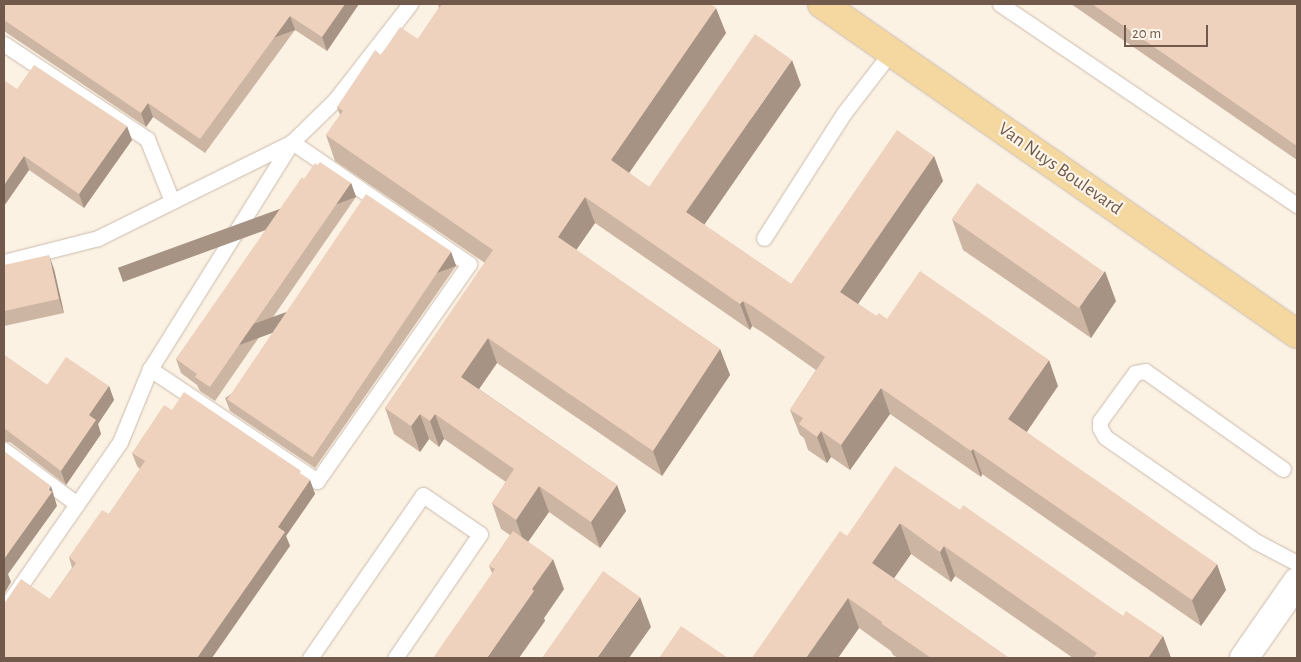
<!DOCTYPE html>
<style>
body{margin:0}
#map{position:relative;width:1301px;height:662px;overflow:hidden;background:#fbf2e4;font-family:"Alegreya Sans",sans-serif}
div>[style]{position:absolute}
.roads{filter:drop-shadow(0 0 1px #cbbaab) drop-shadow(0 0 1px #cbbaab)}
.service>*{height:15px;margin:-7.5px;padding:0 7.5px;transform-origin:7.5px;border-radius:7.5px;background:#fff}
.minor>*{height:28px;margin:-14px;padding:0 14px;transform-origin:14px;border-radius:14px;background:#fff}
.primary>*{height:28px;margin:-14px;padding:0 14px;transform-origin:14px;border-radius:14px;background:#f5d8a0}
.wall>*{inset:0;background:#cdb5a3}
.shaded-wall>*{inset:0;background:#a79384;transform-origin:0 0}
.building>*{inset:0;background:#eed2bd;transform-origin:0 0}
span{translate:-50% -50%;white-space:nowrap;text-align:center;line-height:1.15;-webkit-text-stroke:4px #fef6ea;paint-order:stroke}
.street-label{font-size:19px;color:#715a4b}
.frame{position:absolute;inset:0;border:5px solid #715a4b;pointer-events:none}
.scale{position:absolute;left:1124px;top:25px;width:84px;height:22px;box-sizing:border-box;border:2px solid #715a4b;border-top:0;padding-left:6px;font-size:15px;line-height:18px;white-space:nowrap;color:#715a4b;-webkit-text-stroke:4px #fef6ea;paint-order:stroke}
</style>
<div id="map">
<div class="roads">
<div class="service">
<div style="left:1000px;top:4px;width:359px;rotate:34.1deg"></div>
<div style="left:4px;top:44px;width:172px;rotate:33.6deg"></div>
<div style="left:147px;top:139px;width:67px;rotate:68deg"></div>
<div style="left:764px;top:238px;width:148px;rotate:-57.4deg"></div>
<div style="left:844px;top:113px;width:77px;rotate:-52.4deg"></div>
<div style="left:4px;top:262px;width:97px;rotate:-14.3deg"></div>
<div style="left:98px;top:238px;width:214px;rotate:-26.3deg"></div>
<div style="left:150px;top:369px;width:201px;rotate:33.8deg"></div>
<div style="left:317px;top:481px;width:265px;rotate:-55deg"></div>
<div style="left:469px;top:264px;width:215px;rotate:-145.4deg"></div>
<div style="left:4px;top:450px;width:91px;rotate:36.5deg"></div>
<div style="left:1283px;top:469px;width:169px;rotate:-144.6deg"></div>
<div style="left:1145px;top:371px;width:10px;rotate:169deg"></div>
<div style="left:1135px;top:373px;width:59px;rotate:126.1deg"></div>
<div style="left:1100px;top:421px;width:7px;rotate:90deg"></div>
<div style="left:1100px;top:428px;width:10px;rotate:61deg"></div>
<div style="left:1105px;top:437px;width:183px;rotate:34.7deg"></div>
<div style="left:1255px;top:541px;width:47px;rotate:27.6deg"></div>
<div style="left:4px;top:609px;width:203px;rotate:-55.2deg"></div>
<div style="left:120px;top:442px;width:79px;rotate:-67.7deg"></div>
<div style="left:150px;top:369px;width:268px;rotate:-58deg"></div>
<div style="left:292px;top:142px;width:60px;rotate:-44.3deg"></div>
<div style="left:335px;top:100px;width:122px;rotate:-52deg"></div>
<div style="left:310px;top:658px;width:198px;rotate:-55.3deg"></div>
<div style="left:423px;top:495px;width:69px;rotate:34.4deg"></div>
<div style="left:480px;top:534px;width:150px;rotate:124.4deg"></div>
</div>
<div class="minor">
<div style="left:1244px;top:658px;width:93px;rotate:-55.1deg"></div>
</div>
<div class="primary">
<div style="left:822px;top:4px;width:578px;rotate:34.79deg"></div>
</div>
</div>
<div class="wall">
<div style="clip-path:polygon(4px 4px,359px 4px,327px 51px,295px 30px,205px 153px,153px 117px,146px 127px,4px 31px)"></div>
<div style="clip-path:polygon(438px 4px,711px 4px,726px 33px,629px 173px,649px 187px,801px 85px,704px 225px,791px 284px,934px 156px,943px 181px,858px 304px,876px 316px,887px 319px,1058px 386px,1026px 432px,1226px 590px,1201px 626px,982px 474px,981px 477px,890px 414px,850px 470px,831px 457px,827px 463px,808px 450px,804px 438px,800px 435px,790px 410px,816px 370px,762px 332px,752px 326px,750px 330px,595px 223px,576px 250px,720px 349px,730px 375px,662px 476px,497px 363px,479px 389px,617px 485px,626px 511px,600px 548px,549px 512px,528px 542px,564px 589px,544px 618px,545px 621px,492px 573px,489px 566px,510px 535px,501px 529px,492px 503px,506px 482px,444px 439px,439px 447px,429px 439px,420px 452px,394px 434px,385px 408px,485px 263px,335px 161px,326px 135px,340px 115px,337px 107px,381px 55px,418px 39px,439px 8px)"></div>
<div style="clip-path:polygon(1071px 4px,1297px 4px,1297px 160px)"></div>
<div style="clip-path:polygon(17px 89px,132px 140px,84px 208px,29px 170px,4px 206px)"></div>
<div style="clip-path:polygon(304px 179px,351px 183px,356px 197px,215px 401px,200px 391px,197px 385px,181px 373px,176px 359px)"></div>
<div style="clip-path:polygon(952px 219px,1116px 301px,1091px 338px,963px 250px)"></div>
<div style="clip-path:polygon(451px 252px,456px 266px,315px 468px,230px 411px,225px 398px)"></div>
<div style="clip-path:polygon(4px 265px,54px 269px,64px 313px,4px 326px)"></div>
<div style="clip-path:polygon(4px 355px,47px 385px,109px 386px,114px 400px,98px 424px,101px 434px,66px 485px,10px 442px,4px 442px)"></div>
<div style="clip-path:polygon(172px 410px,302px 475px,310px 480px,315px 494px,286px 536px,290px 546px,50px 599px,72px 568px,69px 557px,109px 514px,140px 469px,137px 466px,132px 453px)"></div>
<div style="clip-path:polygon(960px 510px,1123px 616px,1163px 636px,1171px 658px,1073px 658px,955px 576px,951px 582px,911px 554px,894px 578px,1009px 658px,898px 658px,893px 655px,891px 651px,859px 628px,838px 658px,752px 658px,847px 536px)"></div>
</div>
<div class="shaded-wall">
<div style="clip-path:polygon(345px 4px,359px 4px,327px 51px,322px 37px)"></div>
<div style="clip-path:polygon(716px 8px,726px 33px,620px 186px,611px 160px)"></div>
<div style="left:290px;top:16px;width:15px;height:152px;rotate:70deg"></div>
<div style="clip-path:polygon(792px 60px,801px 85px,695px 238px,686px 212px)"></div>
<div style="clip-path:polygon(148px 103px,153px 117px,146px 127px,141px 113px)"></div>
<div style="clip-path:polygon(127px 126px,132px 140px,84px 208px,79px 194px)"></div>
<div style="clip-path:polygon(24px 156px,29px 170px,4px 206px,4px 185px)"></div>
<div style="clip-path:polygon(934px 156px,943px 181px,849px 317px,840px 292px)"></div>
<div style="left:351px;top:183px;width:15px;height:248px;rotate:70deg"></div>
<div style="clip-path:polygon(585px 197px,595px 223px,567px 263px,558px 237px)"></div>
<div style="left:451px;top:252px;width:15px;height:246px;rotate:70deg"></div>
<div style="clip-path:polygon(49px 255px,54px 269px,64px 313px,59px 299px)"></div>
<div style="clip-path:polygon(1105px 271px,1116px 301px,1091px 338px,1080px 307px)"></div>
<div style="clip-path:polygon(743px 301px,752px 326px,750px 330px,740px 304px)"></div>
<div style="clip-path:polygon(488px 338px,497px 363px,470px 402px,461px 377px)"></div>
<div style="clip-path:polygon(720px 349px,730px 375px,662px 476px,653px 451px)"></div>
<div style="clip-path:polygon(1049px 360px,1058px 386px,1018px 445px,1008px 419px)"></div>
<div style="clip-path:polygon(109px 386px,114px 400px,98px 424px,101px 434px,66px 485px,61px 471px,89px 415px)"></div>
<div style="clip-path:polygon(881px 388px,890px 414px,850px 470px,841px 445px)"></div>
<div style="clip-path:polygon(420px 414px,429px 439px,420px 452px,411px 426px)"></div>
<div style="clip-path:polygon(435px 414px,444px 439px,439px 447px,430px 421px)"></div>
<div style="clip-path:polygon(821px 431px,831px 457px,827px 463px,817px 437px)"></div>
<div style="clip-path:polygon(973px 449px,982px 474px,981px 477px,971px 451px)"></div>
<div style="clip-path:polygon(310px 480px,315px 494px,286px 536px,290px 546px,212px 658px,197px 658px,278px 527px)"></div>
<div style="clip-path:polygon(617px 485px,626px 511px,600px 548px,591px 522px)"></div>
<div style="clip-path:polygon(51px 486px,57px 506px,8px 574px,11px 582px,4px 594px,4px 559px)"></div>
<div style="clip-path:polygon(539px 486px,549px 512px,525px 546px,516px 520px)"></div>
<div style="clip-path:polygon(900px 523px,911px 554px,883px 594px,872px 563px)"></div>
<div style="clip-path:polygon(944px 546px,955px 576px,951px 582px,940px 552px)"></div>
<div style="clip-path:polygon(553px 559px,564px 589px,544px 618px,545px 621px,519px 658px,487px 658px,532px 589px)"></div>
<div style="clip-path:polygon(1217px 564px,1226px 590px,1201px 626px,1192px 600px)"></div>
<div style="clip-path:polygon(640px 597px,651px 627px,629px 658px,597px 658px)"></div>
<div style="clip-path:polygon(848px 598px,859px 628px,838px 658px,806px 658px)"></div>
<div style="clip-path:polygon(1163px 636px,1171px 658px,1148px 658px)"></div>
</div>
<div class="building">
<div style="clip-path:polygon(4px 4px,345px 4px,322px 37px,290px 16px,200px 139px,148px 103px,141px 113px,4px 20px)"></div>
<div style="clip-path:polygon(442px 4px,711px 4px,716px 8px,611px 160px,649px 187px,755px 34px,792px 60px,686px 212px,791px 284px,897px 130px,934px 156px,840px 292px,876px 316px,879px 313px,887px 319px,920px 271px,1049px 360px,1008px 419px,1217px 564px,1192px 600px,973px 449px,971px 451px,881px 388px,841px 445px,821px 431px,817px 437px,799px 424px,803px 418px,790px 410px,825px 357px,752px 306px,743px 301px,740px 304px,585px 197px,558px 237px,720px 349px,653px 451px,488px 338px,461px 377px,617px 485px,591px 522px,539px 486px,516px 520px,492px 503px,514px 469px,435px 414px,430px 421px,420px 414px,411px 426px,385px 408px,493px 250px,326px 135px,343px 111px,337px 107px,375px 50px,381px 55px,400px 27px,418px 39px)"></div>
<div style="clip-path:polygon(1092px 4px,1297px 4px,1297px 146px)"></div>
<div style="clip-path:polygon(34px 65px,127px 126px,79px 194px,24px 156px,4px 185px,4px 80px,17px 89px)"></div>
<div style="clip-path:polygon(320px 162px,351px 183px,210px 387px,195px 377px,197px 374px,176px 359px,302px 177px,304px 179px,315px 163px,317px 165px)"></div>
<div style="left:977px;top:183px;width:155px;height:44px;rotate:35deg"></div>
<div style="left:366px;top:194px;width:103px;height:248px;rotate:34deg"></div>
<div style="clip-path:polygon(49px 255px,59px 299px,4px 311px,4px 265px)"></div>
<div style="clip-path:polygon(4px 355px,47px 385px,66px 357px,109px 386px,89px 415px,96px 420px,61px 471px,4px 428px)"></div>
<div style="clip-path:polygon(184px 392px,301px 471px,300px 473px,310px 480px,278px 527px,285px 532px,197px 658px,4px 658px,4px 602px,6px 601px,21px 579px,50px 599px,76px 563px,69px 557px,102px 510px,109px 514px,145px 461px,132px 453px,164px 405px,172px 410px)"></div>
<div style="clip-path:polygon(4px 451px,51px 486px,48px 489px,52px 492px,4px 559px)"></div>
<div style="clip-path:polygon(895px 466px,960px 510px,963px 505px,1123px 616px,1126px 611px,1163px 636px,1148px 658px,1093px 658px,1097px 653px,944px 546px,940px 552px,900px 523px,872px 563px,1009px 658px,931px 658px,882px 624px,882px 622px,848px 598px,806px 658px,752px 658px,840px 531px,847px 536px)"></div>
<div style="clip-path:polygon(513px 531px,553px 559px,532px 589px,534px 591px,487px 658px,433px 658px,495px 569px,489px 566px)"></div>
<div style="clip-path:polygon(603px 571px,640px 597px,597px 658px,542px 658px)"></div>
<div style="clip-path:polygon(681px 626px,728px 658px,659px 658px)"></div>
</div>
<div class="street-label">
<span style="left:1060px;top:169px;rotate:35deg">Van Nuys Boulevard</span>
</div>
<div class="frame"></div>
<div class="scale">20 m</div>
</div>
